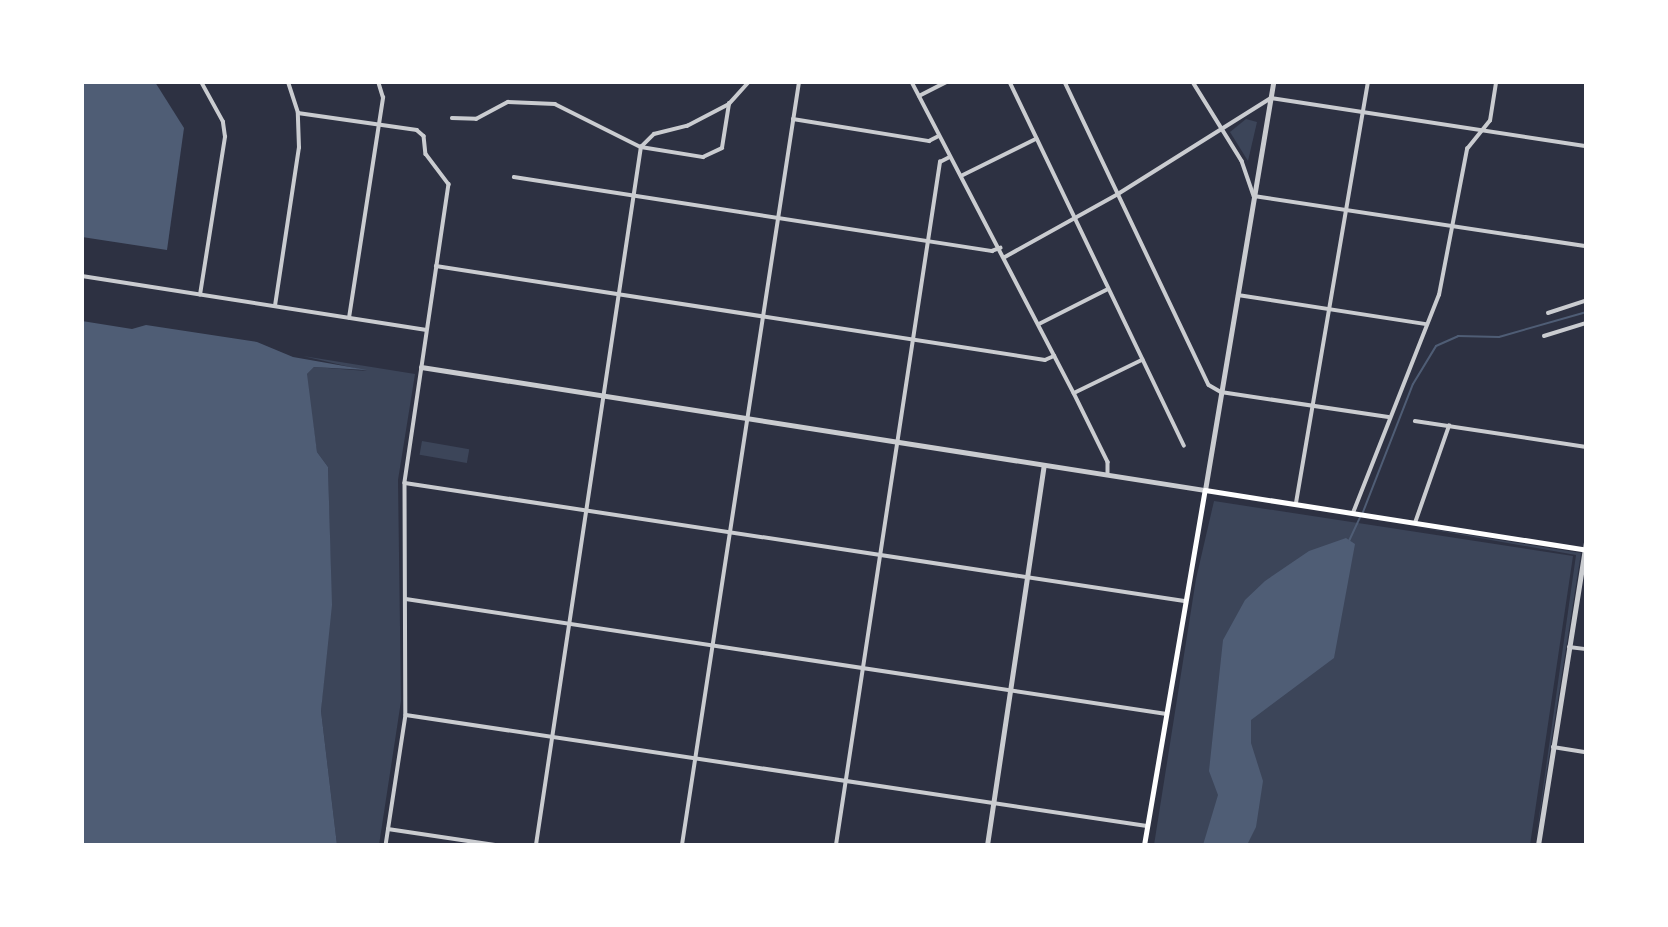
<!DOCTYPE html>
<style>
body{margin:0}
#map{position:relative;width:1668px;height:927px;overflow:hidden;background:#2d3142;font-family:"Archivo Narrow",sans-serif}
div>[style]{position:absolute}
.green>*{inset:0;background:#3c4559;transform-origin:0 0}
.water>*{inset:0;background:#4f5d75}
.stream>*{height:2px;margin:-1px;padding:0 1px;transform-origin:1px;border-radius:1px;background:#4f5d75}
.minor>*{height:3.5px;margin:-1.75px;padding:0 1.75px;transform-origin:1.75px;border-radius:1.75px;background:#caccd0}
.tertiary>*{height:5px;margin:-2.5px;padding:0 2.5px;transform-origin:2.5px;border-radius:2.5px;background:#caccd0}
.secondary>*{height:5px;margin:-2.5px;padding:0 2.5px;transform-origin:2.5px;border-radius:2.5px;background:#fff}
span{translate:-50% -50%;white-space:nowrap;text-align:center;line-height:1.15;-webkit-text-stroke:7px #fff;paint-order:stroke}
.frame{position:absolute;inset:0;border:84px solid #fff;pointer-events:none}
</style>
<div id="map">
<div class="green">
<div style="clip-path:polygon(1246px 119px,1257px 122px,1248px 161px,1230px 132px)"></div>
<div style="clip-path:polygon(303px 356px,415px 374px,398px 480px,401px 701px,379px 845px,337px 845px,321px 711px,331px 586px,328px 467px,317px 452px,307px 384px,307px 374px,314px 367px,367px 371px)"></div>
<div style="left:422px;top:441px;width:48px;height:14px;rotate:10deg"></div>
<div style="clip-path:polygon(1214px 501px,1573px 556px,1530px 845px,1154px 845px,1196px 579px)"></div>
<div style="clip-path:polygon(1417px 527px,1418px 527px,1581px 553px,1535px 845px,1576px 555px)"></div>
</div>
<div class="water">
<div style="clip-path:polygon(82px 82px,155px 82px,184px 128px,167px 250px,82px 237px)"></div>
<div style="clip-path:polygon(82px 321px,132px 329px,146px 325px,257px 342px,293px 357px,367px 370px,314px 367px,307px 374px,317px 452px,328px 467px,332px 605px,321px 711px,337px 845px,82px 845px)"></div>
<div style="clip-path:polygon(1346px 538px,1355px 544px,1334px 658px,1251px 720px,1251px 743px,1263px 781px,1256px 827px,1247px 845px,1203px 845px,1218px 795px,1209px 771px,1223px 640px,1245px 600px,1265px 581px,1309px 551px)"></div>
</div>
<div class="stream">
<div style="left:1363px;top:512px;width:137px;rotate:-68.7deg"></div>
<div style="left:1413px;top:384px;width:44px;rotate:-58.8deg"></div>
<div style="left:1436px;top:346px;width:24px;rotate:-24deg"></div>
<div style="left:1458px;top:336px;width:41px;rotate:1.4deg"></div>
<div style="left:1499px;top:337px;width:91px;rotate:-16deg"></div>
<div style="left:1349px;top:541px;width:26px;rotate:-65deg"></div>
</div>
<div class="minor">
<div style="left:912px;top:82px;width:351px;rotate:62.5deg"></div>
<div style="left:1074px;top:393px;width:77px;rotate:63.8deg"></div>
<div style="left:1108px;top:462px;width:13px;rotate:90deg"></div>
<div style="left:1010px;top:82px;width:403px;rotate:64.4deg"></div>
<div style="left:1065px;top:82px;width:335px;rotate:64.6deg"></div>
<div style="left:1209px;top:385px;width:14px;rotate:30deg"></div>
<div style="left:1221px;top:392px;width:169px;rotate:8.5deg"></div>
<div style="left:1193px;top:82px;width:93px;rotate:58.2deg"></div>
<div style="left:1242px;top:161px;width:37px;rotate:71deg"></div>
<div style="left:1254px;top:196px;width:336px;rotate:8.6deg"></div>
<div style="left:919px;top:96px;width:30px;rotate:-27deg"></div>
<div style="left:298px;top:113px;width:120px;rotate:8.1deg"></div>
<div style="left:417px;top:130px;width:9px;rotate:41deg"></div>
<div style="left:424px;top:136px;width:18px;rotate:84deg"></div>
<div style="left:426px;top:154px;width:38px;rotate:53deg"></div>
<div style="left:449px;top:184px;width:302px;rotate:98.4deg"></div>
<div style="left:405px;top:483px;width:232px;rotate:89.8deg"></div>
<div style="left:406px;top:715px;width:132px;rotate:98.7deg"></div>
<div style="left:452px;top:118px;width:24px;rotate:2deg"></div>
<div style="left:476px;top:119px;width:36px;rotate:-28deg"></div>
<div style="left:508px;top:102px;width:47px;rotate:2.4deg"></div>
<div style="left:555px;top:104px;width:96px;rotate:26.6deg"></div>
<div style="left:641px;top:147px;width:63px;rotate:9.2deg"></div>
<div style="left:703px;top:157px;width:21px;rotate:-25deg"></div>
<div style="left:722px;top:148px;width:45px;rotate:-81deg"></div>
<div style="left:793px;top:119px;width:138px;rotate:9.2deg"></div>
<div style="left:929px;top:141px;width:11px;rotate:-27deg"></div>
<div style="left:641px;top:147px;width:18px;rotate:-45deg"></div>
<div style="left:654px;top:134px;width:34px;rotate:-14deg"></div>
<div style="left:687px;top:126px;width:47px;rotate:-27.6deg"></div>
<div style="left:729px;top:104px;width:30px;rotate:-48deg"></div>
<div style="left:961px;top:176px;width:84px;rotate:-26.3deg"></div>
<div style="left:514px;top:177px;width:484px;rotate:8.8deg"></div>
<div style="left:992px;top:251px;width:9px;rotate:-21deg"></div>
<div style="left:1005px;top:257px;width:129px;rotate:-29.1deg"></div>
<div style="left:1118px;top:194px;width:181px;rotate:-32.1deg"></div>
<div style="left:1271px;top:98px;width:319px;rotate:8.7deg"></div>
<div style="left:436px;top:266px;width:616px;rotate:8.77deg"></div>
<div style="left:1045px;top:360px;width:10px;rotate:-24deg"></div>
<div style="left:82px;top:276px;width:347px;rotate:8.9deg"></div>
<div style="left:200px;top:295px;width:160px;rotate:-81deg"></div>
<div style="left:225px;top:137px;width:15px;rotate:-98deg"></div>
<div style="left:223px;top:122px;width:46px;rotate:-118.8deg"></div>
<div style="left:1238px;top:295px;width:190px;rotate:8.8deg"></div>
<div style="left:275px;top:306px;width:160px;rotate:-81.4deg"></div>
<div style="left:299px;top:148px;width:35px;rotate:-92deg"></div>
<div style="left:298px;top:113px;width:33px;rotate:-108deg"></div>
<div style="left:1548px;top:313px;width:40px;rotate:-18deg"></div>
<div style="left:349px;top:318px;width:223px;rotate:-81.2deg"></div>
<div style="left:383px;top:98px;width:17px;rotate:-107deg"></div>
<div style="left:1039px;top:324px;width:77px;rotate:-26.9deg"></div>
<div style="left:1544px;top:336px;width:44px;rotate:-17.2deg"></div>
<div style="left:1074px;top:393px;width:76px;rotate:-25.9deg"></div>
<div style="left:1415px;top:421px;width:173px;rotate:8.6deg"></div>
<div style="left:405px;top:483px;width:788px;rotate:8.61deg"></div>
<div style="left:1296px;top:503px;width:427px;rotate:-80.3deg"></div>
<div style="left:1353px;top:513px;width:234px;rotate:-68.5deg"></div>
<div style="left:1439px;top:295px;width:149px;rotate:-79.1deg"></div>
<div style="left:1467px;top:149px;width:36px;rotate:-51deg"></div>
<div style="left:1490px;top:121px;width:39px;rotate:-81deg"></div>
<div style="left:1415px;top:523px;width:103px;rotate:-70.7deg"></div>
<div style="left:406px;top:599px;width:769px;rotate:8.6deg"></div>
<div style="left:1569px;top:647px;width:17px;rotate:7deg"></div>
<div style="left:406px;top:715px;width:749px;rotate:8.52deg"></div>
<div style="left:1553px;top:747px;width:33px;rotate:9deg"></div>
<div style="left:388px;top:829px;width:108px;rotate:8.5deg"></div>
<div style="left:536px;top:845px;width:706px;rotate:-81.45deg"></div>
<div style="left:682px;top:845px;width:772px;rotate:-81.28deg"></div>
<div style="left:836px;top:845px;width:691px;rotate:-81.34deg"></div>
<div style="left:940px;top:162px;width:11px;rotate:-27deg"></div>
</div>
<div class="tertiary">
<div style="left:421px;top:367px;width:794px;rotate:8.92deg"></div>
<div style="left:1205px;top:490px;width:414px;rotate:-80.5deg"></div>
<div style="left:987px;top:845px;width:384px;rotate:-81.5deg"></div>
<div style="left:1538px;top:845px;width:308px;rotate:-81deg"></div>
</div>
<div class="secondary">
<div style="left:1144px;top:845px;width:360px;rotate:-80.3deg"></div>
<div style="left:1205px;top:490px;width:386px;rotate:8.9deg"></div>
</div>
<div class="frame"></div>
</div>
